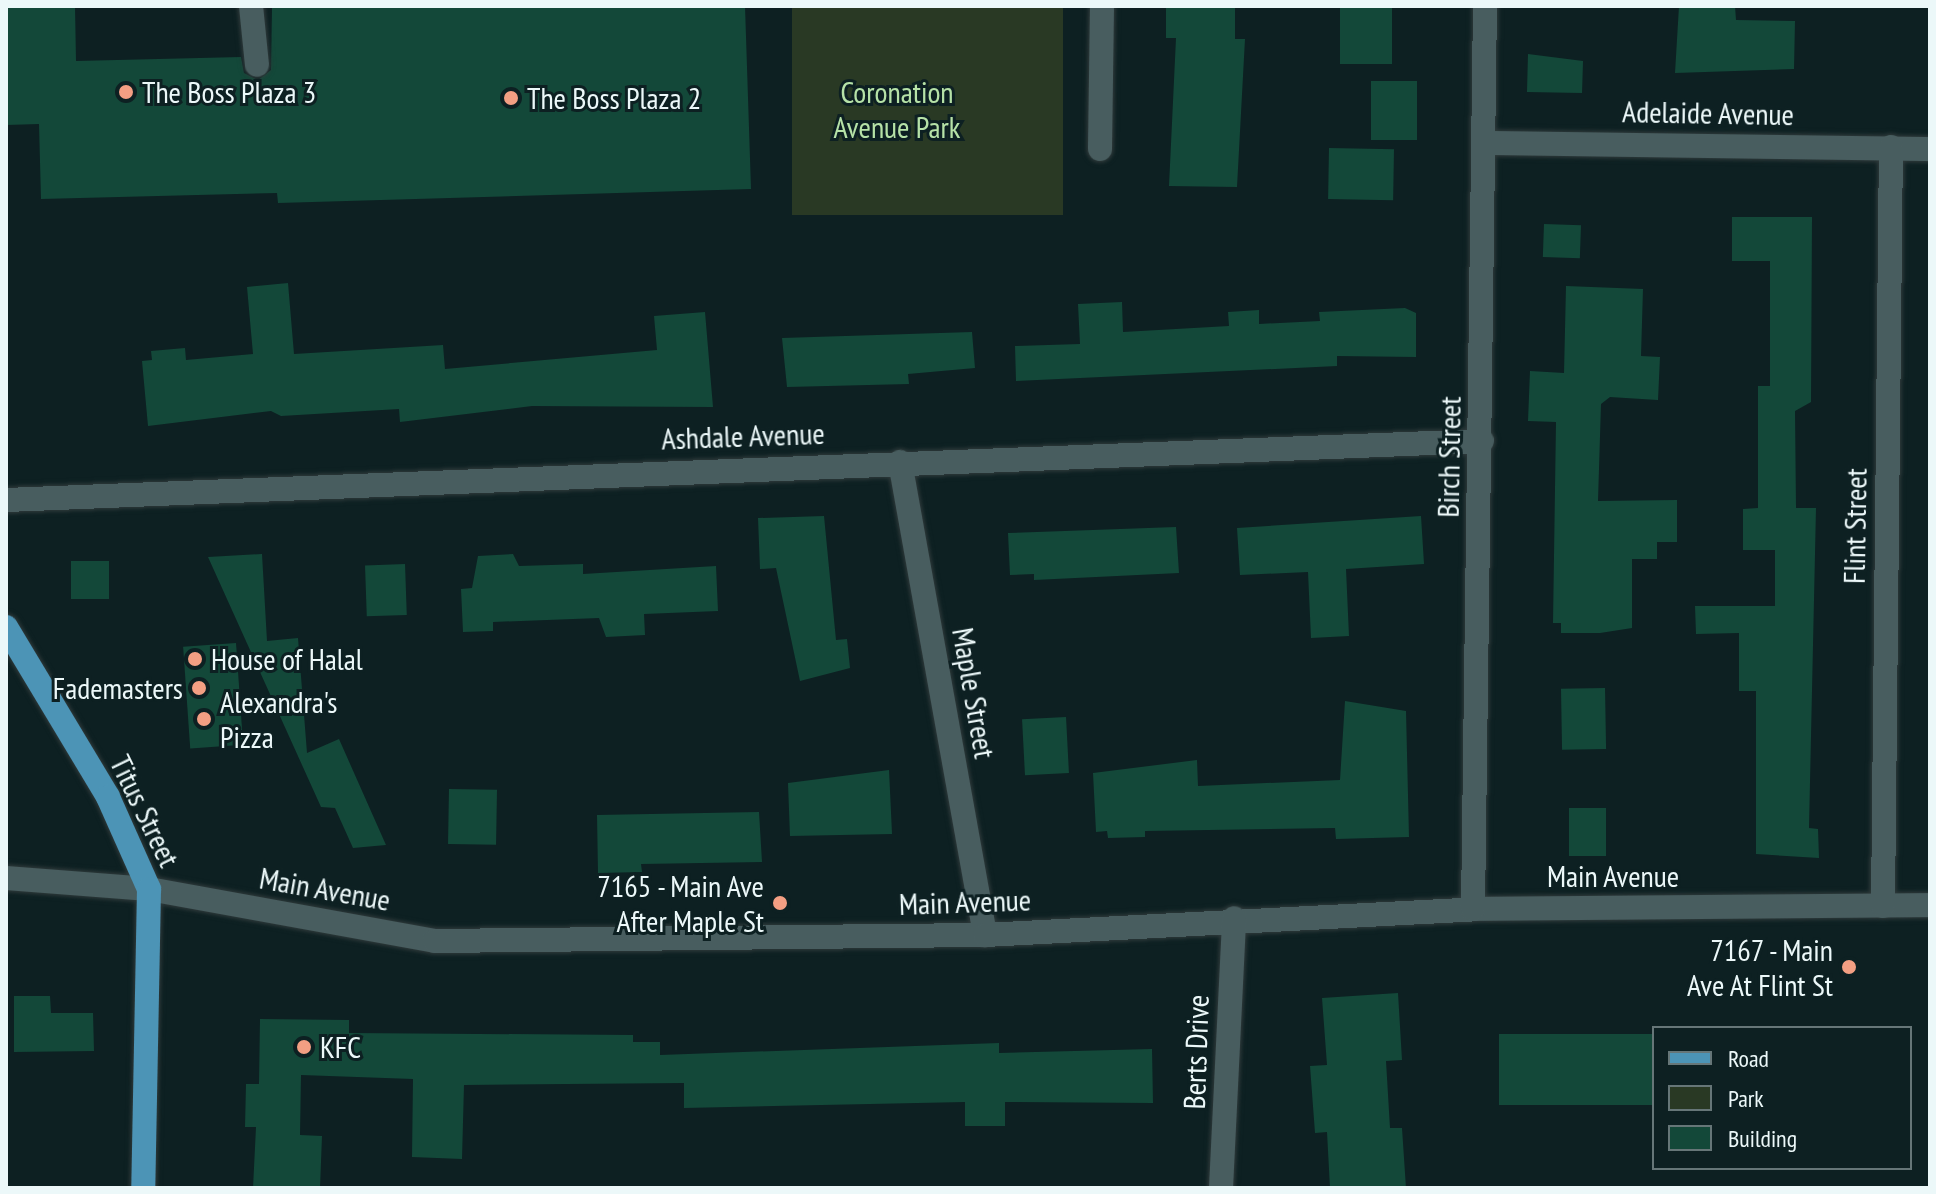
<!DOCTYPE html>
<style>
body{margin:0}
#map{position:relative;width:1936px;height:1194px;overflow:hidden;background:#0d2022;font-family:"PT Sans Narrow",sans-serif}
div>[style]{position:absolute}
.green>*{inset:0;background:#293924;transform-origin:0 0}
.building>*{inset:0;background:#134839;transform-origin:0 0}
.roads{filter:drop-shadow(0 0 2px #2f3a3b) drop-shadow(0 0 2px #2f3a3b)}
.minor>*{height:24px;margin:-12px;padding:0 12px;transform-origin:12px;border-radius:12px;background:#485d5f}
.major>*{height:24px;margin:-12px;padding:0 12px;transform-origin:12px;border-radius:12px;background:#4c94b6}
.dots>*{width:22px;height:22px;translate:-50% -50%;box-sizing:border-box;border:4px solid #0d2022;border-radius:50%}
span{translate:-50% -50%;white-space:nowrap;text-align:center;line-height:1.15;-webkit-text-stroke:6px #0d2022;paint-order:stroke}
.poi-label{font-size:30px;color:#ecf8f9}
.left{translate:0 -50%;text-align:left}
.right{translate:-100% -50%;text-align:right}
.park-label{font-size:30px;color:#b6e2a7}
.street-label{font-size:30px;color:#ecf8f9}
.frame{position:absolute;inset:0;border:8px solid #ecf8f9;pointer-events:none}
.legend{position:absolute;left:1652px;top:1026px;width:260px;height:144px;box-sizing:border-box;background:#0d2022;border:2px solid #667678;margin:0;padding:10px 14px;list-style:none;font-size:24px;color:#ecf8f9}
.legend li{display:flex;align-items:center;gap:16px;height:40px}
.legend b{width:40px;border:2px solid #667678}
</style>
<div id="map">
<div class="green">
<div style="left:792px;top:6px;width:271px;height:209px"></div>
</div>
<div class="building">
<div style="clip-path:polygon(6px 6px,75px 6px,76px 61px,241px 57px,244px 73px,258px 80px,271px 70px,272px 6px,745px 6px,751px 189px,278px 203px,277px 193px,41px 199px,39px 124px,6px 125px)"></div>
<div style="clip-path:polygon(1166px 6px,1235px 6px,1235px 39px,1245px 39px,1237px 187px,1169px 186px,1176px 38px,1166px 38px)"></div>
<div style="left:1340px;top:6px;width:52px;height:58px"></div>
<div style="clip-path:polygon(1679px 6px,1735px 6px,1736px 20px,1795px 21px,1794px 69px,1675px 73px)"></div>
<div style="clip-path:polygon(1528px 54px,1583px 61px,1582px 93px,1527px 92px)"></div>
<div style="left:1371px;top:81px;width:46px;height:59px"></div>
<div style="left:1329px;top:148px;width:65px;height:51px;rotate:1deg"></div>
<div style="clip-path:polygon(1732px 217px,1812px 217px,1811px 402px,1795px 411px,1796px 508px,1816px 508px,1809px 828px,1818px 829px,1819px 858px,1756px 854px,1756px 691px,1739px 691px,1739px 633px,1696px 634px,1695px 606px,1775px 606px,1775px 550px,1743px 550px,1743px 509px,1758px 508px,1758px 386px,1770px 386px,1770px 261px,1732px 261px)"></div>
<div style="left:1544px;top:224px;width:37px;height:33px;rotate:2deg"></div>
<div style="clip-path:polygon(288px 283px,294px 354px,443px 345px,445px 369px,657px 350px,654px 316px,705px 312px,713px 407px,532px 406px,400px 422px,399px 409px,281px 416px,271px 411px,148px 426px,142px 361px,152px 360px,151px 351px,185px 348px,186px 360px,253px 354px,247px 287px)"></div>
<div style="clip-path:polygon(1566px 286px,1643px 289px,1641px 356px,1660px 357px,1658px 400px,1610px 397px,1601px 404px,1598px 501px,1677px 500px,1677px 542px,1657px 542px,1657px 559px,1632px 559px,1632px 628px,1600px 633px,1561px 633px,1561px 623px,1553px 623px,1556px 422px,1528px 421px,1530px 371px,1564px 373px)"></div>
<div style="clip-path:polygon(1122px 302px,1123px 332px,1229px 326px,1228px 312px,1259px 310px,1259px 324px,1320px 321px,1319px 312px,1405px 308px,1416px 313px,1416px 357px,1337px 356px,1337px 366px,1016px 381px,1015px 346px,1080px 344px,1078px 304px)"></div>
<div style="clip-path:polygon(972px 332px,975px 368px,908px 374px,909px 384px,787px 387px,782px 338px)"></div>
<div style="clip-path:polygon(824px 516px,836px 640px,847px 639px,850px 668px,800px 681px,776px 568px,760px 569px,758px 518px)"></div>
<div style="clip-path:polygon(1421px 516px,1424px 564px,1346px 569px,1349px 636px,1311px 638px,1308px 572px,1240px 575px,1237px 528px)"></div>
<div style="clip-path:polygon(1176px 527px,1179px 573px,1034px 580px,1034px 574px,1010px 575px,1008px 533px)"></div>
<div style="clip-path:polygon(262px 554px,267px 641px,298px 638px,307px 753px,339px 739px,386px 845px,353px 848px,335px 808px,321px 807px,208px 557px)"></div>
<div style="clip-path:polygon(513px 554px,519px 566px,583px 564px,583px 574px,716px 566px,718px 611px,644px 614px,645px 635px,606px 637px,599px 618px,493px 622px,493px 631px,463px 632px,461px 589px,472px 588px,478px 556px)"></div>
<div style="left:71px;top:561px;width:38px;height:38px"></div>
<div style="left:405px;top:564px;width:51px;height:40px;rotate:88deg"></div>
<div style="left:236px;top:643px;width:102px;height:53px;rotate:86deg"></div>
<div style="left:1605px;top:688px;width:61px;height:44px;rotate:89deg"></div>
<div style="clip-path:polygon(1345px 701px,1406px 711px,1409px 837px,1336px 839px,1335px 828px,1145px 831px,1145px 837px,1108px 838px,1107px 831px,1096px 832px,1093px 773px,1197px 760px,1198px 786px,1340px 780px)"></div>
<div style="left:1066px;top:717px;width:56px;height:44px;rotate:87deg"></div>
<div style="clip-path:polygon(889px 770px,892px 834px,790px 836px,788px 783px)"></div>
<div style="left:449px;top:789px;width:48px;height:55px;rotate:1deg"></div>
<div style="left:1569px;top:808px;width:37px;height:48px"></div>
<div style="clip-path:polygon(759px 812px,762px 862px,641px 864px,642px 872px,598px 873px,597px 815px)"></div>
<div style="clip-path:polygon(1398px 993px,1402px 1060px,1386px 1061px,1390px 1128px,1402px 1128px,1406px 1188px,1330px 1188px,1327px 1132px,1315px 1133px,1310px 1066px,1327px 1065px,1322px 998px)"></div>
<div style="clip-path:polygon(14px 996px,50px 996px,51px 1013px,93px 1013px,94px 1051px,14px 1052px)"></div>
<div style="clip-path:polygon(260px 1019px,349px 1020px,349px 1033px,633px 1035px,633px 1042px,660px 1042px,660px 1055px,999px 1043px,999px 1053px,1152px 1049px,1153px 1103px,1005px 1102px,1005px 1126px,965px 1126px,965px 1102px,684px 1108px,684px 1083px,464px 1085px,462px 1159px,412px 1157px,413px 1079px,301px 1075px,300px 1135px,322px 1136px,320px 1188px,253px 1188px,256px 1127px,245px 1127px,246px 1084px,259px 1084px)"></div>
<div style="left:1654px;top:1034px;width:71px;height:155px;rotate:90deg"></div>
</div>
<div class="roads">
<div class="minor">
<div style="left:251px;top:6px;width:59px;rotate:84.2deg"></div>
<div style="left:1486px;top:143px;width:444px;rotate:0.8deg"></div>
<div style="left:1100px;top:149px;width:143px;rotate:-89.2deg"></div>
<div style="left:900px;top:462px;width:481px;rotate:79.8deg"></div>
<div style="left:6px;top:500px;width:1477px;rotate:-2.29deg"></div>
<div style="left:6px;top:878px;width:143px;rotate:4.4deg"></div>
<div style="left:149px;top:889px;width:291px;rotate:10.3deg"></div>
<div style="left:435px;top:941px;width:550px;rotate:-0.63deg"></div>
<div style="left:985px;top:935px;width:489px;rotate:-3deg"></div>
<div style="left:1473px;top:909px;width:457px;rotate:-0.5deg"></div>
<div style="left:1883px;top:906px;width:759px;rotate:-89.4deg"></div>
<div style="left:1473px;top:909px;width:903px;rotate:-89.24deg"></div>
<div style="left:1221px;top:1188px;width:270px;rotate:-87.2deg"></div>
</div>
<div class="major">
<div style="left:6px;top:627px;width:198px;rotate:59deg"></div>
<div style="left:108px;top:797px;width:101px;rotate:66deg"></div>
<div style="left:149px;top:889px;width:299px;rotate:91.1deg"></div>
</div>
</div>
<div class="dots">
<div style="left:126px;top:92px;background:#f39f83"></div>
<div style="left:511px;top:98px;background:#f39f83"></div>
<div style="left:195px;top:659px;background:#f39f83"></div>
<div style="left:199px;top:688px;background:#f39f83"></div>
<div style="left:204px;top:719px;background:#f39f83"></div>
<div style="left:780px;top:903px;background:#f39f83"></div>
<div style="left:1849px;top:967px;background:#f39f83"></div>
<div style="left:304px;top:1047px;background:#f39f83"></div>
</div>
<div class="poi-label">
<span class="left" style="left:142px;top:92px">The Boss Plaza 3</span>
<span class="left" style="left:527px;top:98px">The Boss Plaza 2</span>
<span class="left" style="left:211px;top:659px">House of Halal</span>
<span class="right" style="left:183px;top:688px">Fademasters</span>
<span class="left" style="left:220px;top:719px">Alexandra's<br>Pizza</span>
<span class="right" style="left:764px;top:903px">7165 - Main Ave<br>After Maple St</span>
<span class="right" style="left:1833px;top:967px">7167 - Main<br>Ave At Flint St</span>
<span class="left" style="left:320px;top:1047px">KFC</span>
</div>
<div class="park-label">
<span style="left:897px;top:109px">Coronation<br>Avenue Park</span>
</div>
<div class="street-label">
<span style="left:1708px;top:113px;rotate:1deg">Adelaide Avenue</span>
<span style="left:743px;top:436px;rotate:-2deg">Ashdale Avenue</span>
<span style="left:1449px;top:457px;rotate:-89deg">Birch Street</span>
<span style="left:1855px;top:526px;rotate:-89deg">Flint Street</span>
<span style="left:974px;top:693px;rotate:80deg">Maple Street</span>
<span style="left:145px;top:811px;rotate:64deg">Titus Street</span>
<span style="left:1613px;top:876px">Main Avenue</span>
<span style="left:325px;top:889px;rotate:10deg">Main Avenue</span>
<span style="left:965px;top:902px;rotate:-2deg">Main Avenue</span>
<span style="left:1196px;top:1052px;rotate:-88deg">Berts Drive</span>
</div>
<div class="frame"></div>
<ul class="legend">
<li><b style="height:10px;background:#4c94b6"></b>Road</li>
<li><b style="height:22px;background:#293924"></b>Park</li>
<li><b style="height:22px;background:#134839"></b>Building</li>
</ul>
</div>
